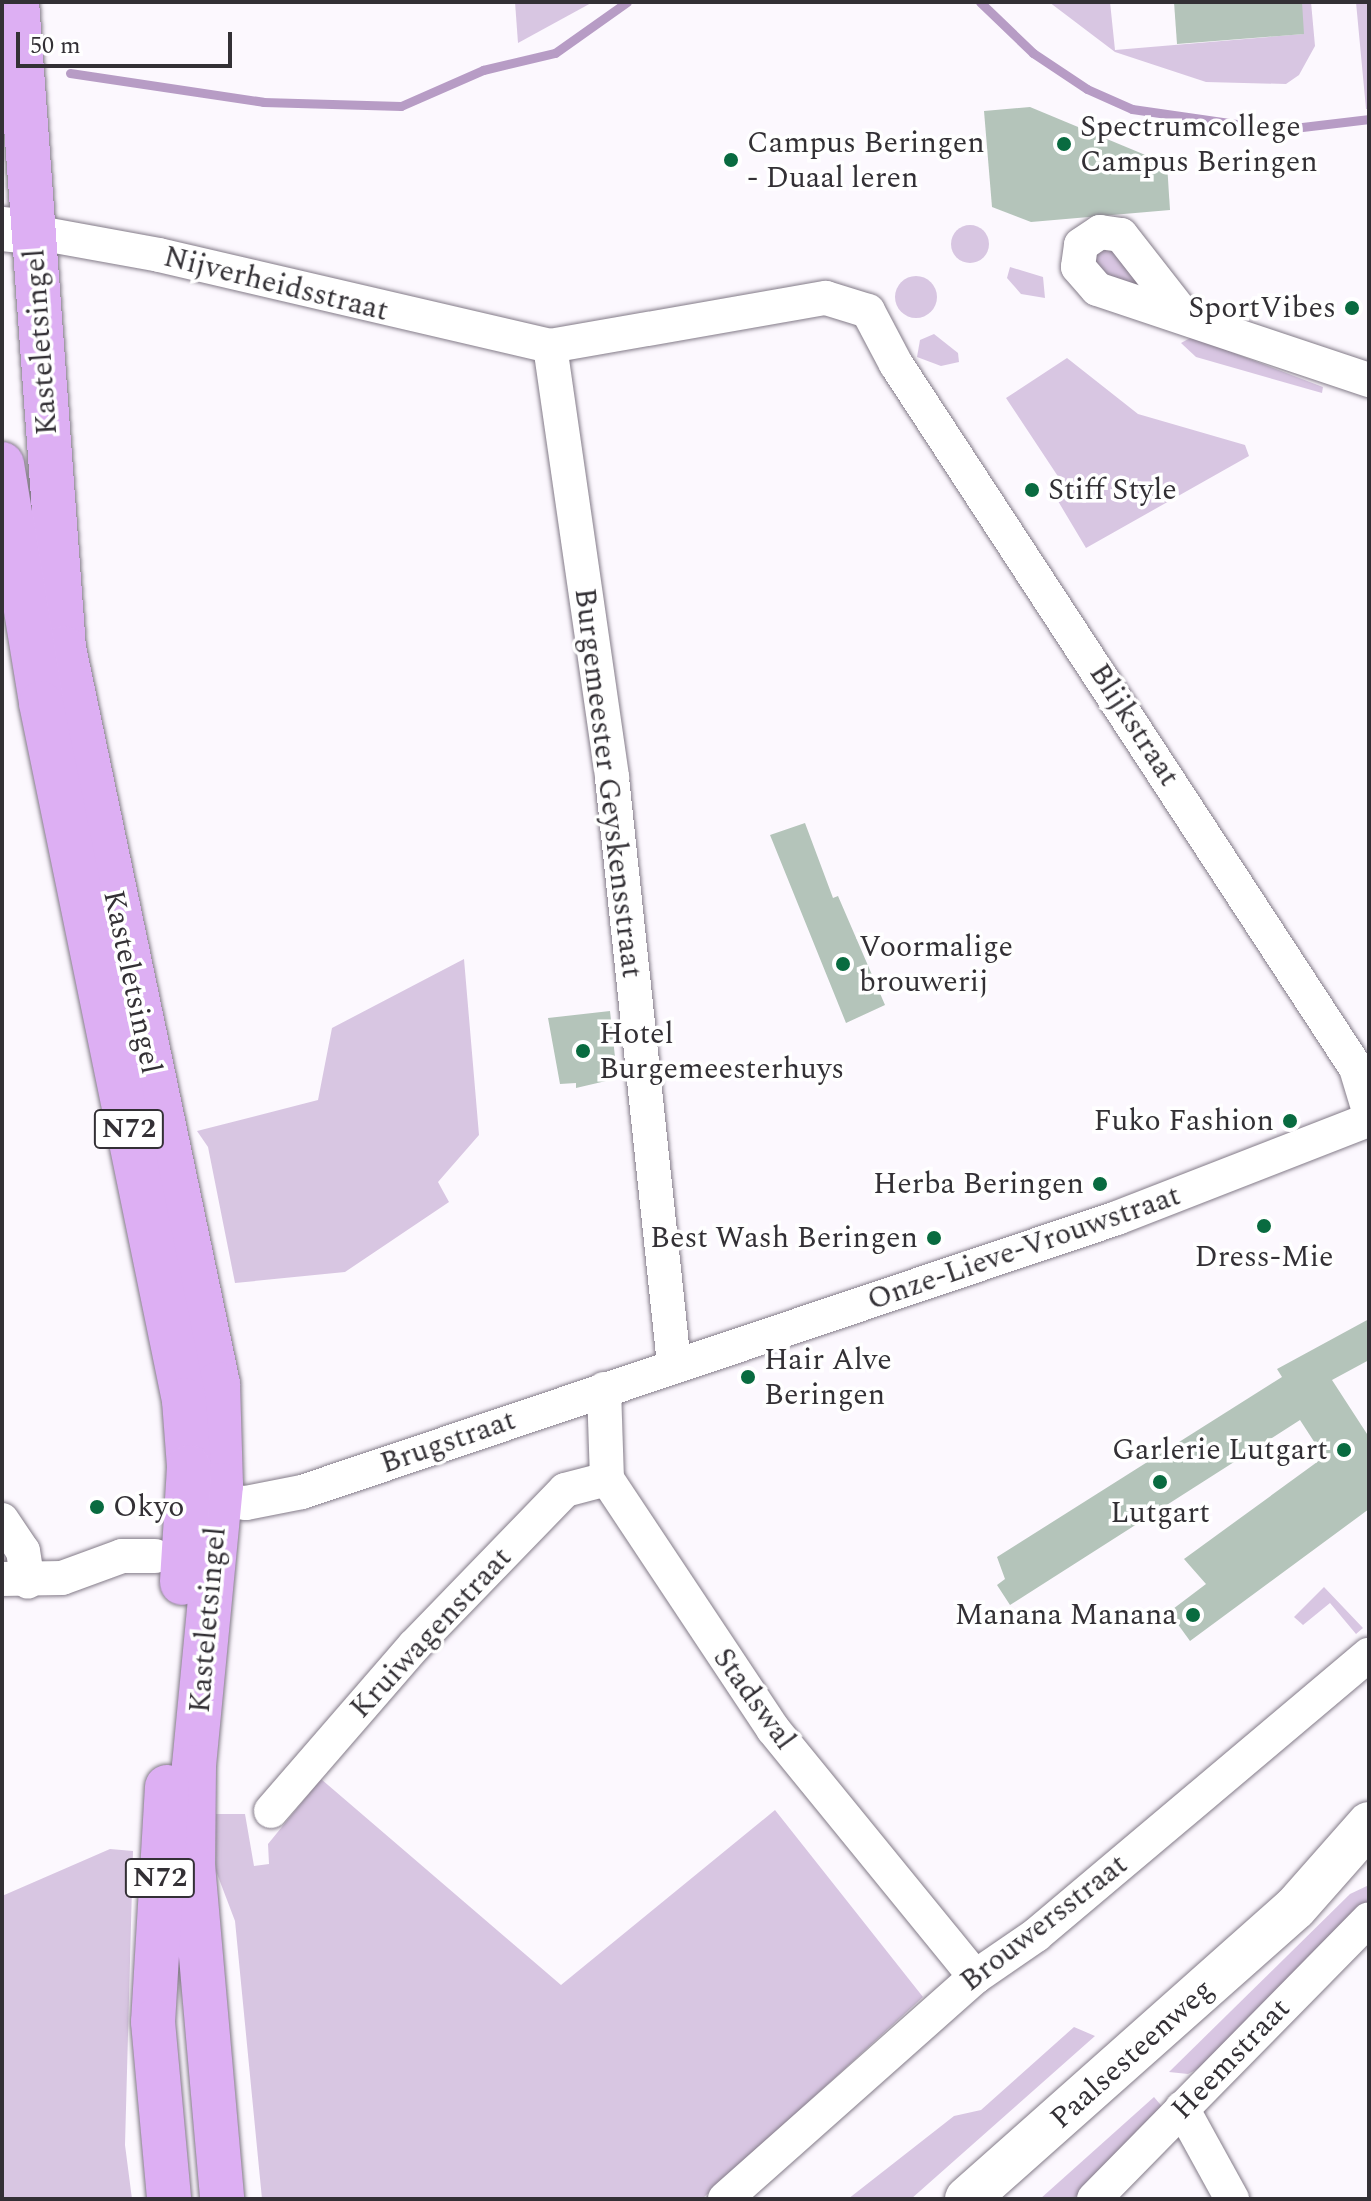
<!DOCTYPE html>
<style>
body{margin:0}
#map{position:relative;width:1371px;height:2201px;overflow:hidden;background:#fcf8fe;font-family:Spectral,serif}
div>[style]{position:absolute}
.green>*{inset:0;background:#d8c6e2}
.round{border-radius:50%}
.stream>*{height:9px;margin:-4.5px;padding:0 4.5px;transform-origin:4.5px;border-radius:4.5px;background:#b79cc5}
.building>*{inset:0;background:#b4c4ba}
.roads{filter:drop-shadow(0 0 2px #837b88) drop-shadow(0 0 2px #837b88)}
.minor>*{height:34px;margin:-17px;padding:0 17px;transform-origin:17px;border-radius:17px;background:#fff}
.tertiary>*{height:44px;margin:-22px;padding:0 22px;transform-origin:22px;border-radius:22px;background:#fff}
.primary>*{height:44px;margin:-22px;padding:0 22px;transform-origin:22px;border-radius:22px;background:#ddaff3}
.dots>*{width:22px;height:22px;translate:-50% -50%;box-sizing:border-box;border:4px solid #fff;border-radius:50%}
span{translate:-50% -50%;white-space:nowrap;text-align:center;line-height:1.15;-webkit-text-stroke:7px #fff;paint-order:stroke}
.shield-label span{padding:2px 6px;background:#fff;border:2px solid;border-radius:6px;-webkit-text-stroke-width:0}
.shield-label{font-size:28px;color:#333035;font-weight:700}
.poi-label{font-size:30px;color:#333035}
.left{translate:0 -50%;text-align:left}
.right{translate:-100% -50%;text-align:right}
.street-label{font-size:30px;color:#333035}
.frame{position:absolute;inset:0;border:4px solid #333035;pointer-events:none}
.scale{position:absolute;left:16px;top:32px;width:216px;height:36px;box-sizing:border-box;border:4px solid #333035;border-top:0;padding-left:10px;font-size:24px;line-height:28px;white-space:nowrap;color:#333035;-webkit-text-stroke:6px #fff;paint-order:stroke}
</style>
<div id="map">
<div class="green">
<div style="clip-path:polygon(515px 2px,593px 2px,518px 43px)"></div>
<div style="clip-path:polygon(1049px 2px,1110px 2px,1115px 50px,1303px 34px,1301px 2px,1311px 2px,1315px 46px,1299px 75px,1286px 84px,1206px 82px,1115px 52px)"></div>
<div style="clip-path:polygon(1356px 2px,1369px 2px,1369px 109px,1366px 109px)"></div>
<div class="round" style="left:951px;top:225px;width:38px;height:38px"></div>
<div style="clip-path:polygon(1101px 239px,1149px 288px,1121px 290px,1086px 253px)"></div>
<div style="clip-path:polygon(1010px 267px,1043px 277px,1045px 298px,1021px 294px,1007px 278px)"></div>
<div class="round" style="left:895px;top:276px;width:42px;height:42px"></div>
<div style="clip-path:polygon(934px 334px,958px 353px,959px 362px,941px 366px,917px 357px,920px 340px)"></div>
<div style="clip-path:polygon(1192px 337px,1323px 387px,1322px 393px,1196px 357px,1181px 343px)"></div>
<div style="clip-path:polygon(1067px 358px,1138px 414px,1245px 445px,1249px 456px,1086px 548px,1052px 491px,1063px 484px,1006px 398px)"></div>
<div style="clip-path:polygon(464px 959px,479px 1135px,438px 1182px,449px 1202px,345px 1272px,235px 1283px,208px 1147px,197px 1131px,318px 1100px,332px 1028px)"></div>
<div style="clip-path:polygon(1324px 1587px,1363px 1628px,1356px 1634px,1330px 1603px,1303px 1625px,1294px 1617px)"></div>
<div style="clip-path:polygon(321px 1779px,561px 1985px,775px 1810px,923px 1997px,702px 2199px,262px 2199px,235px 1921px,216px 1871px,216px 1814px,245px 1814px,254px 1866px,269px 1864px,268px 1844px)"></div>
<div style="clip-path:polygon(110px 1849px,133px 1851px,125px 2145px,132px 2199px,2px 2199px,2px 1896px)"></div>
<div style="clip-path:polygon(1369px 1885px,1369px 1903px,1203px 2066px,1188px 2074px,1169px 2072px,1350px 1894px)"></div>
<div style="clip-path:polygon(1074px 2027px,1095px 2036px,911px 2199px,848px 2199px,954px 2116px,981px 2110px)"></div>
<div style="clip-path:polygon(1154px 2097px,1165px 2110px,1073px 2199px,1040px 2199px)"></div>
</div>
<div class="stream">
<div style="left:980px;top:2px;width:74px;rotate:43.9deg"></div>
<div style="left:1033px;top:53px;width:65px;rotate:33.7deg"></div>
<div style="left:1087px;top:89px;width:49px;rotate:24deg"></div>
<div style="left:1132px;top:109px;width:147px;rotate:8.2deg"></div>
<div style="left:1277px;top:130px;width:93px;rotate:-6.8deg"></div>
<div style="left:70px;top:73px;width:195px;rotate:8.5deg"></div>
<div style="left:263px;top:102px;width:138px;rotate:1.7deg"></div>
<div style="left:401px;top:106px;width:90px;rotate:-23.7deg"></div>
<div style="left:483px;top:70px;width:74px;rotate:-13.3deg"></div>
<div style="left:555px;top:53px;width:88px;rotate:-35.3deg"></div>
</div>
<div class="building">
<div style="clip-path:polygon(1174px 2px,1302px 2px,1304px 34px,1177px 44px)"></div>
<div style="clip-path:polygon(1030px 107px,1167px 164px,1170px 210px,1031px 222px,992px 207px,984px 111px)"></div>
<div style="clip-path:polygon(805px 823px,833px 898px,838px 896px,885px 1005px,846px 1023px,770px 835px)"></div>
<div style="clip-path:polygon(610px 1011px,615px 1057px,606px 1081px,576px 1088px,576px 1083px,560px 1084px,548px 1018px)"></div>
<div style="clip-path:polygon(1369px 1319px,1369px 1360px,1332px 1380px,1369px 1437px,1369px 1509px,1190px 1641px,1169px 1612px,1206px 1584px,1184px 1559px,1324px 1457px,1300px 1420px,1010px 1605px,997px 1585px,1005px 1579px,997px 1557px,1282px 1377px,1277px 1369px)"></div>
</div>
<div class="roads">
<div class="minor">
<div style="left:33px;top:232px;width:128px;rotate:10.3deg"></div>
<div style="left:159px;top:255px;width:401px;rotate:13.1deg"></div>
<div style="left:550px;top:346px;width:280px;rotate:-9.9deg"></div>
<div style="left:826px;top:298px;width:44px;rotate:17.2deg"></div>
<div style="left:868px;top:311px;width:60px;rotate:62.2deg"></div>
<div style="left:896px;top:364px;width:841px;rotate:56.84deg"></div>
<div style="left:1356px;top:1068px;width:45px;rotate:73.2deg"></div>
<div style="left:1182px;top:313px;width:99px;rotate:-128deg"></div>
<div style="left:1121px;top:235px;width:21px;rotate:-172deg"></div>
<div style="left:1100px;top:232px;width:23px;rotate:146deg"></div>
<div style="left:1081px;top:245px;width:22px;rotate:98deg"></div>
<div style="left:1078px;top:267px;width:29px;rotate:49deg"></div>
<div style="left:1097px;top:289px;width:287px;rotate:18.5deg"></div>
<div style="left:550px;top:346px;width:436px;rotate:81.8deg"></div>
<div style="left:612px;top:778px;width:589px;rotate:83.96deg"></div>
<div style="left:604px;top:1389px;width:90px;rotate:88.1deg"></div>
<div style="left:607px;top:1479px;width:300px;rotate:56.4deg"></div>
<div style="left:773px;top:1729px;width:320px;rotate:50.8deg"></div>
<div style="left:219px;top:1501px;width:27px;rotate:4deg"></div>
<div style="left:246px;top:1503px;width:57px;rotate:-11.1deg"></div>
<div style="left:302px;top:1492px;width:860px;rotate:-18.58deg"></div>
<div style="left:1117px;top:1218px;width:270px;rotate:-21.3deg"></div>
<div style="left:2px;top:1520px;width:37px;rotate:56deg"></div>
<div style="left:23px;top:1551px;width:31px;rotate:81deg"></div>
<div style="left:2px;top:1579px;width:60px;rotate:-1deg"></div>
<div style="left:62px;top:1578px;width:64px;rotate:-20.1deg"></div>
<div style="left:122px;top:1556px;width:33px"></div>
<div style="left:271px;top:1811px;width:218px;rotate:-49.1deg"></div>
<div style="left:414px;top:1646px;width:217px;rotate:-45.9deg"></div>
<div style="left:565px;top:1490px;width:43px;rotate:-14.7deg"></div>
<div style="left:1182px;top:2108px;width:104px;rotate:61.2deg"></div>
<div style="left:725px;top:2199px;width:334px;rotate:-41.6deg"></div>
<div style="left:975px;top:1977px;width:74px;rotate:-34.5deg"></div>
<div style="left:1036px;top:1935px;width:435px;rotate:-40.1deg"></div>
<div style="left:1094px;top:2199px;width:392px;rotate:-45.5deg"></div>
</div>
<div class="tertiary">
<div style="left:2px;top:229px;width:31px;rotate:6deg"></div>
<div style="left:967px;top:2199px;width:438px;rotate:-41.6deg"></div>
<div style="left:1295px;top:1908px;width:112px;rotate:-48.6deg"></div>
</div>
<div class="primary">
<div style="left:17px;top:2px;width:648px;rotate:85.84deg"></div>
<div style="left:64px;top:648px;width:752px;rotate:78.18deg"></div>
<div style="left:218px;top:1384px;width:101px;rotate:88.3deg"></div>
<div style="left:221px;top:1485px;width:283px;rotate:95.5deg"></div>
<div style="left:194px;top:1767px;width:98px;rotate:90.6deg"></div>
<div style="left:193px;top:1865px;width:335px;rotate:85deg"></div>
<div style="left:2px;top:464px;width:242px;rotate:80.7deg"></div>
<div style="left:41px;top:703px;width:712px;rotate:78.41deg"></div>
<div style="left:184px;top:1400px;width:67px;rotate:85.7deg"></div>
<div style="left:189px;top:1467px;width:116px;rotate:93.5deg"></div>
<div style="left:167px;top:1787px;width:235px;rotate:93.4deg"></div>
<div style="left:153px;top:2022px;width:178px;rotate:84.8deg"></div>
</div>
</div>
<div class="dots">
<div style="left:1064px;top:144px;background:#096b40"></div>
<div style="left:731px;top:160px;background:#096b40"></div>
<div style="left:1352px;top:308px;background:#096b40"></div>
<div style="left:1032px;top:490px;background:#096b40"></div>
<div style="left:843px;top:964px;background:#096b40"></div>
<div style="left:583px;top:1051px;background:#096b40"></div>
<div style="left:1290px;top:1121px;background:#096b40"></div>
<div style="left:1100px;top:1184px;background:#096b40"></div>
<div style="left:1264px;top:1226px;background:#096b40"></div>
<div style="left:934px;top:1238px;background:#096b40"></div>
<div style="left:748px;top:1377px;background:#096b40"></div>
<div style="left:1344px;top:1450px;background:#096b40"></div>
<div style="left:1160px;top:1482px;background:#096b40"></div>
<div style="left:97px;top:1507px;background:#096b40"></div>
<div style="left:1193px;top:1615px;background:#096b40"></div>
</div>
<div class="shield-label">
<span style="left:129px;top:1129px">N72</span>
<span style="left:160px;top:1878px">N72</span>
</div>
<div class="poi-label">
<span class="left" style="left:1080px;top:144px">Spectrumcollege<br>Campus Beringen</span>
<span class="left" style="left:747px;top:160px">Campus Beringen<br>- Duaal leren</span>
<span class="right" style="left:1336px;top:308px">SportVibes</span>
<span class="left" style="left:1048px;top:490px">Stiff Style</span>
<span class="left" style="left:859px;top:964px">Voormalige<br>brouwerij</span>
<span class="left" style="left:599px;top:1051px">Hotel<br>Burgemeesterhuys</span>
<span class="right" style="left:1274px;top:1121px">Fuko Fashion</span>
<span class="right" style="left:1084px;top:1184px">Herba Beringen</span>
<span class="right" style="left:918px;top:1238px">Best Wash Beringen</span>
<span style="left:1264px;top:1257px">Dress-Mie</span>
<span class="left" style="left:764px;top:1377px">Hair Alve<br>Beringen</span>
<span class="right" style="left:1328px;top:1450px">Garlerie Lutgart</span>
<span class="left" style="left:113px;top:1507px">Okyo</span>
<span style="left:1160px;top:1513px">Lutgart</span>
<span class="right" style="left:1177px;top:1615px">Manana Manana</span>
</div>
<div class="street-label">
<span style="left:276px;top:284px;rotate:14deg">Nijverheidsstraat</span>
<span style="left:41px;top:342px;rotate:-94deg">Kasteletsingel</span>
<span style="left:1134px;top:725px;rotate:57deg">Blijkstraat</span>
<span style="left:608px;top:783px;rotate:83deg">Burgemeester Geyskensstraat</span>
<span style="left:132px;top:982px;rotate:78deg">Kasteletsingel</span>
<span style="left:1024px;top:1248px;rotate:-19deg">Onze-Lieve-Vrouwstraat</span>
<span style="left:448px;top:1442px;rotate:-19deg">Brugstraat</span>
<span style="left:208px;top:1620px;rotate:-85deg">Kasteletsingel</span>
<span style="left:431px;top:1633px;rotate:-47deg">Kruiwagenstraat</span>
<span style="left:754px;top:1699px;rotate:54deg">Stadswal</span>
<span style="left:1044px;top:1923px;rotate:-38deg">Brouwersstraat</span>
<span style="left:1132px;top:2054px;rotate:-42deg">Paalsesteenweg</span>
<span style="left:1231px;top:2059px;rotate:-46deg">Heemstraat</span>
</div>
<div class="frame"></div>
<div class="scale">50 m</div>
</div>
